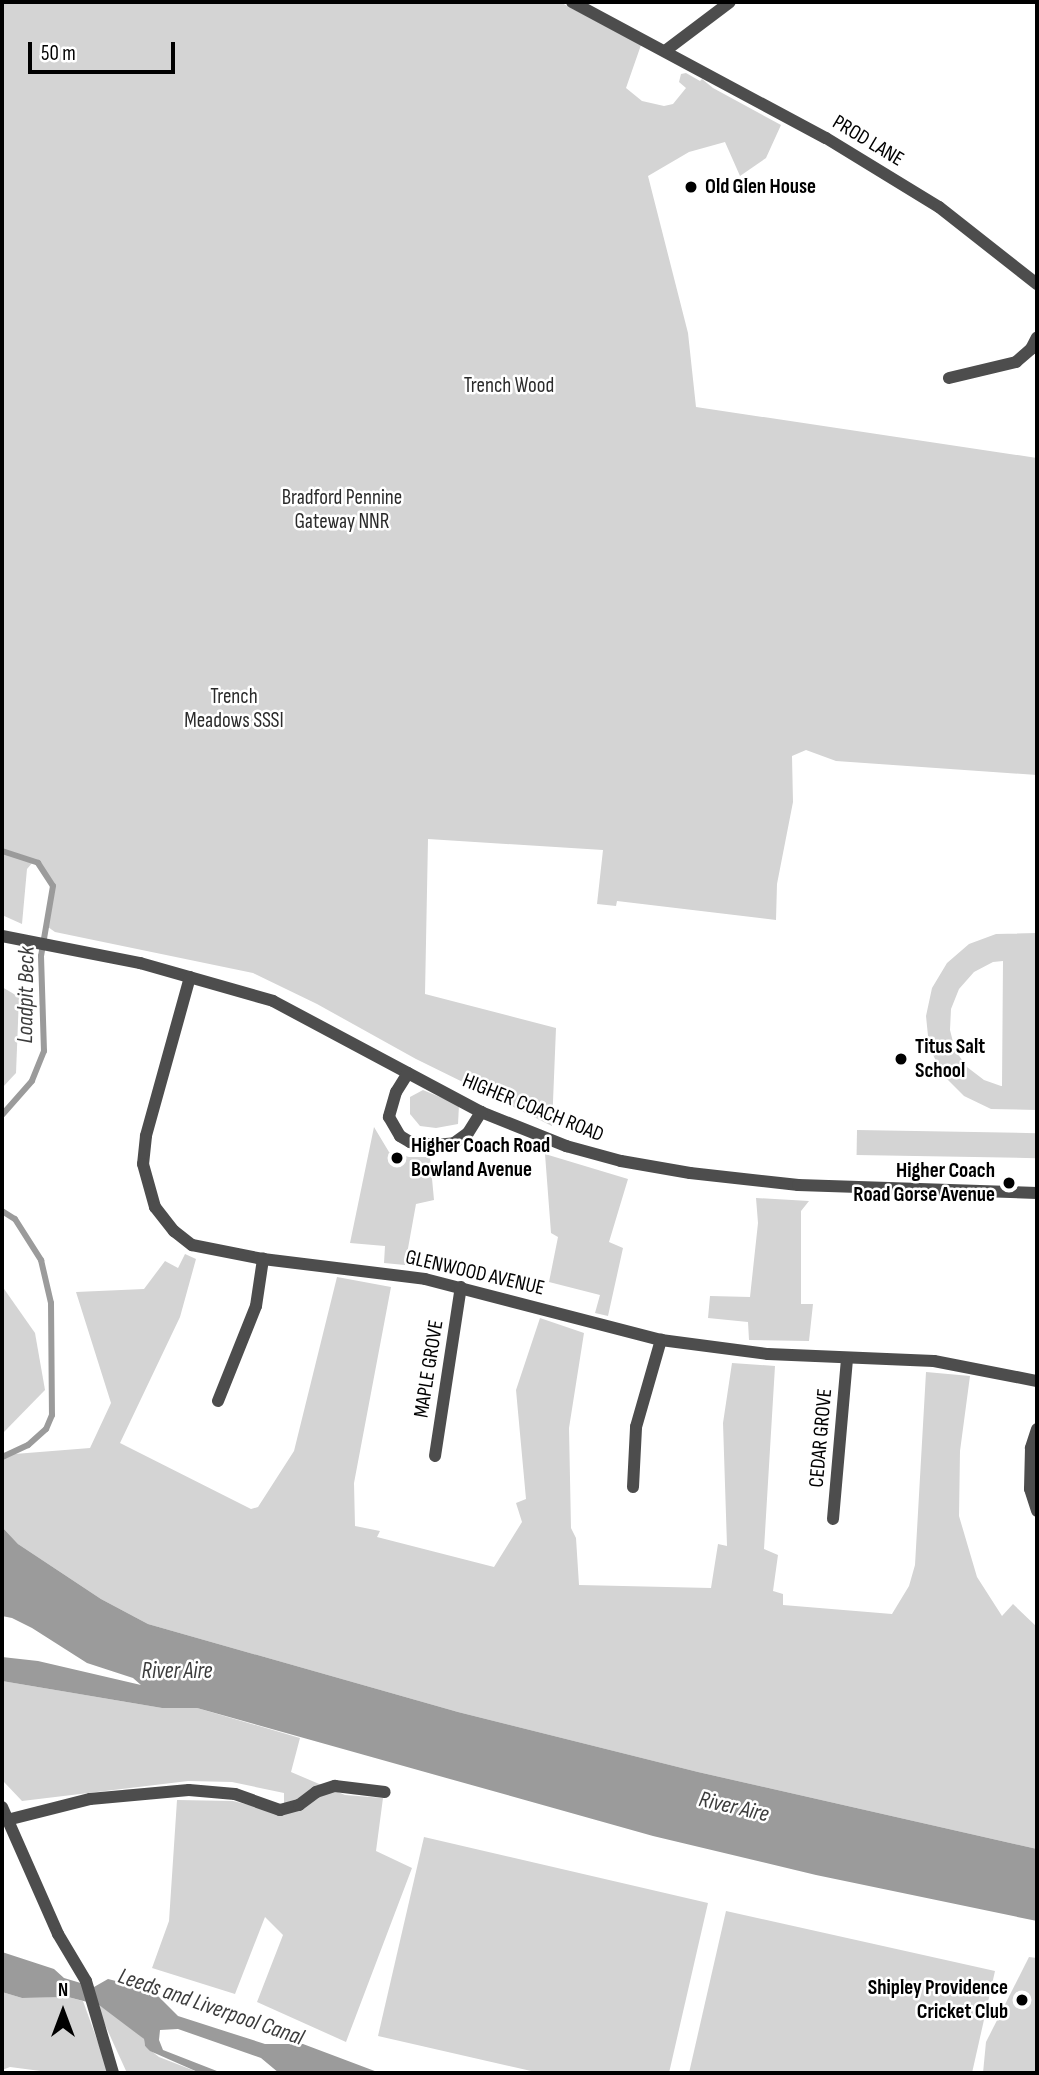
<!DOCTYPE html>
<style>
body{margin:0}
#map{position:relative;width:1039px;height:2075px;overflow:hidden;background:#fff;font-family:"Sofia Sans Condensed",sans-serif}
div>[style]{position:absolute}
.green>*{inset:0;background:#d4d4d4;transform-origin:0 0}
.water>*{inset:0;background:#9b9b9b}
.stream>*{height:6px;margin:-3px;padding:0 3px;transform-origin:3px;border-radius:3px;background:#9b9b9b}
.minor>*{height:12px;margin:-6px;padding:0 6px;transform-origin:6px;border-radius:6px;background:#4d4d4d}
.dots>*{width:19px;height:19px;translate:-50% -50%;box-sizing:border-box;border:4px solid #fff;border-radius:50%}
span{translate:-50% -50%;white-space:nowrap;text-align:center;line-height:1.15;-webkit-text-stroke:5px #fff;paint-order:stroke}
.street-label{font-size:21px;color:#000}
.poi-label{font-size:21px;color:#000;font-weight:700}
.left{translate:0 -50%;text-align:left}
.right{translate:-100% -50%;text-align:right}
.park-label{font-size:21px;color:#2b2b2b}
.water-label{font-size:23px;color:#3c3c3c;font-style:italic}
.frame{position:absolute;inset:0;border:4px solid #000;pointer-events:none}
.north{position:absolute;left:28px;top:1977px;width:70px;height:70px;-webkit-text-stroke:5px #fff;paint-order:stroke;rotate:0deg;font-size:19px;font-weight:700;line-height:28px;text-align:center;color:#000}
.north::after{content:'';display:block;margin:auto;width:24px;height:32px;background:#000;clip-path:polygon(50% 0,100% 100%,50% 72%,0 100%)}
.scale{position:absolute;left:28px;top:42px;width:147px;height:32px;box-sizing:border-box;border:4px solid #000;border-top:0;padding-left:9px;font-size:21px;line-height:24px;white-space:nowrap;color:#000;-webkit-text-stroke:5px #fff;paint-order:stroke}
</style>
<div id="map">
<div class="green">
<div style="clip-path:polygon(2px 2px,560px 2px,641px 45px,626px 88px,642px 101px,664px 106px,673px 104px,686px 88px,679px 82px,681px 74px,686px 73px,700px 81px,702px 79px,713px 88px,781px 125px,766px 158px,740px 176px,725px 142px,689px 152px,648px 176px,688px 333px,696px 407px,1037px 458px,1037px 775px,836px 761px,806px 750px,792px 756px,793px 802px,777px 884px,776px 920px,617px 901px,616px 906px,597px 904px,603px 850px,428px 839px,425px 994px,556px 1028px,552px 1126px,416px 1059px,317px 1004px,253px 973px,55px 932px,48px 927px,53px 890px,38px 863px,33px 862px,27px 869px,22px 924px,2px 915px)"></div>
<div style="clip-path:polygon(evenodd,1037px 933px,1037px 1110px,991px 1109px,964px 1096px,942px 1074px,929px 1046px,926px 1016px,932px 988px,947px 963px,969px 944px,996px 934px,1037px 933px,1003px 961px,1002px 1086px,1001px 1086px,984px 1080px,967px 1067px,955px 1050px,950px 1030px,951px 1009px,959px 989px,974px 972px,993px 962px,1003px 961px)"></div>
<div style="clip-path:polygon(2px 987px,19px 997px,16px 1073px,2px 1088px)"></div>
<div style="clip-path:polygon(423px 1090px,459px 1105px,458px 1124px,436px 1128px,420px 1126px,410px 1114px,410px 1097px)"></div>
<div style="clip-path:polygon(374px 1127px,389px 1152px,409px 1157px,430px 1157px,434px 1200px,416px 1204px,405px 1265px,384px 1263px,385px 1246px,350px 1243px)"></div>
<div style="left:857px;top:1130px;width:180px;height:25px;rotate:1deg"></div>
<div style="clip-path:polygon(545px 1154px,628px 1179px,609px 1242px,623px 1248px,608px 1316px,595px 1313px,600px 1295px,549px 1282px,558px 1237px,551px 1233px)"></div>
<div style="clip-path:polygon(756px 1198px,809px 1201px,801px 1211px,801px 1304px,813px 1304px,809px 1341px,749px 1340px,748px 1322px,708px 1318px,710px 1296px,750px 1297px,758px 1223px)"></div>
<div style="clip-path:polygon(185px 1254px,196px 1259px,180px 1317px,120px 1443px,251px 1509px,258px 1507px,294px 1451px,337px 1277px,391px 1287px,354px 1483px,355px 1526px,380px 1531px,377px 1537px,494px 1567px,522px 1522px,516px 1503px,526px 1499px,516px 1390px,540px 1318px,584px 1333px,569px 1428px,571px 1528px,576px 1538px,579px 1585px,711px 1588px,718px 1544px,727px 1546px,723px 1423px,732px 1363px,775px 1366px,764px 1549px,778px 1555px,773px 1591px,783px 1594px,783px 1605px,892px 1614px,909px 1586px,915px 1565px,926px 1372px,970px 1376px,960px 1451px,959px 1516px,977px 1577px,1002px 1616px,1013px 1604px,1037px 1627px,1037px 1849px,698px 1772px,458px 1712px,148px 1624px,101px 1599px,18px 1544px,2px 1527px,2px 1455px,90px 1448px,111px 1403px,76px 1292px,144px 1289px,165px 1261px,178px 1268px)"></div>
<div style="clip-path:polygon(2px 1286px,35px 1333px,45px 1390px,2px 1434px)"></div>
<div style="clip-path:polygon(2px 1681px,162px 1708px,197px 1708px,300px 1738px,291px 1772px,345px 1795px,383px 1798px,376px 1851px,412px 1868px,346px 2042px,257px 2002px,283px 1935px,265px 1917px,235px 1994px,152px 1968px,169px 1921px,177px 1800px,233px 1801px,284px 1814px,284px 1793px,232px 1782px,188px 1781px,22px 1801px,4px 1782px,2px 1774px)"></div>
<div style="clip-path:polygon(424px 1837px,708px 1903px,669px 2073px,540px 2073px,378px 2036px)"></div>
<div style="clip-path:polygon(726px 1911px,995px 1971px,972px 2073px,689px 2073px)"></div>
<div style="clip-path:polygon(1029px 1957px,1037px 1958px,1037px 2073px,983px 2073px,986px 2042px)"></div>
<div style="clip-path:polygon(2px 1992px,22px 1998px,68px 1997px,83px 2001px,109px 2073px,56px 2073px,10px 2067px,2px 2070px)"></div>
<div style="clip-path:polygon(99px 2005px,123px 2020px,144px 2039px,145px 2046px,159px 2057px,200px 2073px,127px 2073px,101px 2016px)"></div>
</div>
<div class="water">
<div style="clip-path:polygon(2px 1527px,18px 1544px,101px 1599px,148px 1624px,458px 1712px,698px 1772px,1037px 1849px,1037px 1921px,816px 1875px,653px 1836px,197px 1708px,162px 1708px,2px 1681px,2px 1657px,38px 1661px,141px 1685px,133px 1678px,87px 1663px,32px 1628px,12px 1618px,2px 1616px)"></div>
<div style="clip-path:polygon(2px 1952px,54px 1969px,64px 1978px,94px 1987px,108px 1979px,152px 1990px,178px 2016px,265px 2044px,303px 2044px,380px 2073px,279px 2073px,261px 2058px,178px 2029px,160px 2030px,159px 2040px,163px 2050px,222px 2073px,200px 2073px,150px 2051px,145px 2046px,144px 2039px,99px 2005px,68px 1997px,22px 1998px,2px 1992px)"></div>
</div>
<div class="stream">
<div style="left:2px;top:851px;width:38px;rotate:18deg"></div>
<div style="left:38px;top:863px;width:27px;rotate:57deg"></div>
<div style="left:53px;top:886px;width:71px;rotate:99.7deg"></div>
<div style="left:41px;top:956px;width:95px;rotate:88.2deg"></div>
<div style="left:44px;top:1051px;width:32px;rotate:112deg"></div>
<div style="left:32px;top:1081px;width:45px;rotate:131.4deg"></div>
<div style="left:2px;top:1211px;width:15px;rotate:32deg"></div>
<div style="left:15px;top:1219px;width:49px;rotate:57.6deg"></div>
<div style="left:41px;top:1260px;width:44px;rotate:76.9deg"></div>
<div style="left:51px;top:1303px;width:112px;rotate:89.5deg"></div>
<div style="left:52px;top:1415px;width:15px;rotate:113deg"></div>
<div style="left:46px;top:1429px;width:24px;rotate:138deg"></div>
<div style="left:28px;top:1445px;width:29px;rotate:155deg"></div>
</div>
<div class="minor">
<div style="left:572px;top:2px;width:288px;rotate:28.2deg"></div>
<div style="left:826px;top:138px;width:132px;rotate:31.4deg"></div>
<div style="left:939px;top:207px;width:125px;rotate:38.2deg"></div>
<div style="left:665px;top:51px;width:81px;rotate:-37deg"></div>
<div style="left:949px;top:378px;width:69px;rotate:-13.4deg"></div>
<div style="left:1016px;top:362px;width:20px;rotate:-41deg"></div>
<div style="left:1031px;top:349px;width:13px;rotate:-63deg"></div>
<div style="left:2px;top:936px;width:141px;rotate:11.1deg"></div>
<div style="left:140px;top:963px;width:138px;rotate:15.9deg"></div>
<div style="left:273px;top:1001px;width:236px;rotate:28.1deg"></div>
<div style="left:481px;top:1112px;width:92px;rotate:21.8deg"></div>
<div style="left:566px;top:1146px;width:57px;rotate:15.3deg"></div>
<div style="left:621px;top:1161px;width:70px;rotate:9.9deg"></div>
<div style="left:690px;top:1173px;width:109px;rotate:6.3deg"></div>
<div style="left:798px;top:1185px;width:239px;rotate:1.9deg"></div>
<div style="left:190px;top:977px;width:165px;rotate:105.5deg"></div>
<div style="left:146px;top:1136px;width:28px;rotate:96deg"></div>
<div style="left:143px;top:1164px;width:45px;rotate:74.4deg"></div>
<div style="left:155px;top:1207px;width:31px;rotate:52deg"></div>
<div style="left:174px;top:1231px;width:23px;rotate:38deg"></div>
<div style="left:192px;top:1245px;width:72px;rotate:11.2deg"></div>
<div style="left:263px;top:1259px;width:163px;rotate:7deg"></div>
<div style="left:425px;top:1279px;width:244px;rotate:14.5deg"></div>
<div style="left:661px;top:1340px;width:108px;rotate:7.5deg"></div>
<div style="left:768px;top:1354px;width:166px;rotate:2.4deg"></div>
<div style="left:934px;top:1361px;width:105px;rotate:11deg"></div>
<div style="left:408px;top:1073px;width:22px;rotate:122deg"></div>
<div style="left:396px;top:1092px;width:26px;rotate:106deg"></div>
<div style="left:389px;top:1117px;width:22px;rotate:60deg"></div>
<div style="left:400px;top:1136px;width:12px;rotate:31deg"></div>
<div style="left:410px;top:1142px;width:26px;rotate:7deg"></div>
<div style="left:436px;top:1145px;width:18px;rotate:-6deg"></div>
<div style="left:454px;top:1143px;width:17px;rotate:-36deg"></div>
<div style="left:468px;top:1133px;width:25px;rotate:-58deg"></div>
<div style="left:218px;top:1401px;width:102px;rotate:-68.2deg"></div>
<div style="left:256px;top:1306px;width:48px;rotate:-81.5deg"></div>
<div style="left:1037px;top:1429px;width:20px;rotate:108deg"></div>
<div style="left:1031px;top:1448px;width:41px;rotate:91.4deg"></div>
<div style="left:1030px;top:1489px;width:23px;rotate:72deg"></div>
<div style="left:435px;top:1456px;width:171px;rotate:-81.3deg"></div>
<div style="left:633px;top:1487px;width:60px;rotate:-87.1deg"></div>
<div style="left:636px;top:1427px;width:91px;rotate:-74deg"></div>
<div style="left:833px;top:1519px;width:161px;rotate:-85deg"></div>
<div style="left:2px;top:1807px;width:139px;rotate:66.2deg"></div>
<div style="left:58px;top:1934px;width:55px;rotate:59.2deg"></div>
<div style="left:86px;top:1981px;width:96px;rotate:73.6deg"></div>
<div style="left:7px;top:1820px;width:86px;rotate:-14.2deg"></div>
<div style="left:90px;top:1799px;width:99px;rotate:-5.2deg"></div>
<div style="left:189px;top:1790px;width:46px;rotate:5deg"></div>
<div style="left:235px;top:1794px;width:48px;rotate:19.6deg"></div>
<div style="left:280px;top:1810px;width:20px;rotate:-15deg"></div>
<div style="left:299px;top:1805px;width:21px;rotate:-37deg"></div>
<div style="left:316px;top:1792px;width:20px;rotate:-18deg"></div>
<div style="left:335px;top:1786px;width:50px;rotate:6.8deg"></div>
</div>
<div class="dots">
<div style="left:691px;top:187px;background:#000"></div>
<div style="left:901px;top:1059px;background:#000"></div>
<div style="left:397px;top:1158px;background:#000"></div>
<div style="left:1009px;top:1183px;background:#000"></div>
<div style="left:1022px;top:2000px;background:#000"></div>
</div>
<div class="street-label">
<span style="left:868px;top:141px;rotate:31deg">PROD LANE</span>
<span style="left:533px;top:1108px;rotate:22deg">HIGHER COACH ROAD</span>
<span style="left:475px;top:1273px;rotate:13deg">GLENWOOD AVENUE</span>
<span style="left:429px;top:1369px;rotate:-81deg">MAPLE GROVE</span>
<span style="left:821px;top:1438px;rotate:-85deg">CEDAR GROVE</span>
</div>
<div class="poi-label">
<span class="left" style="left:705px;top:187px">Old Glen House</span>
<span class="left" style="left:915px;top:1059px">Titus Salt<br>School</span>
<span class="left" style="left:411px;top:1158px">Higher Coach Road<br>Bowland Avenue</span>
<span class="right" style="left:995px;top:1183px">Higher Coach<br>Road Gorse Avenue</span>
<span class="right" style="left:1008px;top:2000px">Shipley Providence<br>Cricket Club</span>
</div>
<div class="park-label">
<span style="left:509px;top:386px">Trench Wood</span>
<span style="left:342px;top:510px">Bradford Pennine<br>Gateway NNR</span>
<span style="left:234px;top:709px">Trench<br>Meadows SSSI</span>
</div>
<div class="water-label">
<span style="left:26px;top:995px;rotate:-89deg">Loadpit Beck</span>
<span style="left:177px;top:1671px">River Aire</span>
<span style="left:734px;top:1807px;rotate:13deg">River Aire</span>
<span style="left:211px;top:2007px;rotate:19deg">Leeds and Liverpool Canal</span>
</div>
<div class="frame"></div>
<div class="north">N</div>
<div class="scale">50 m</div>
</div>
